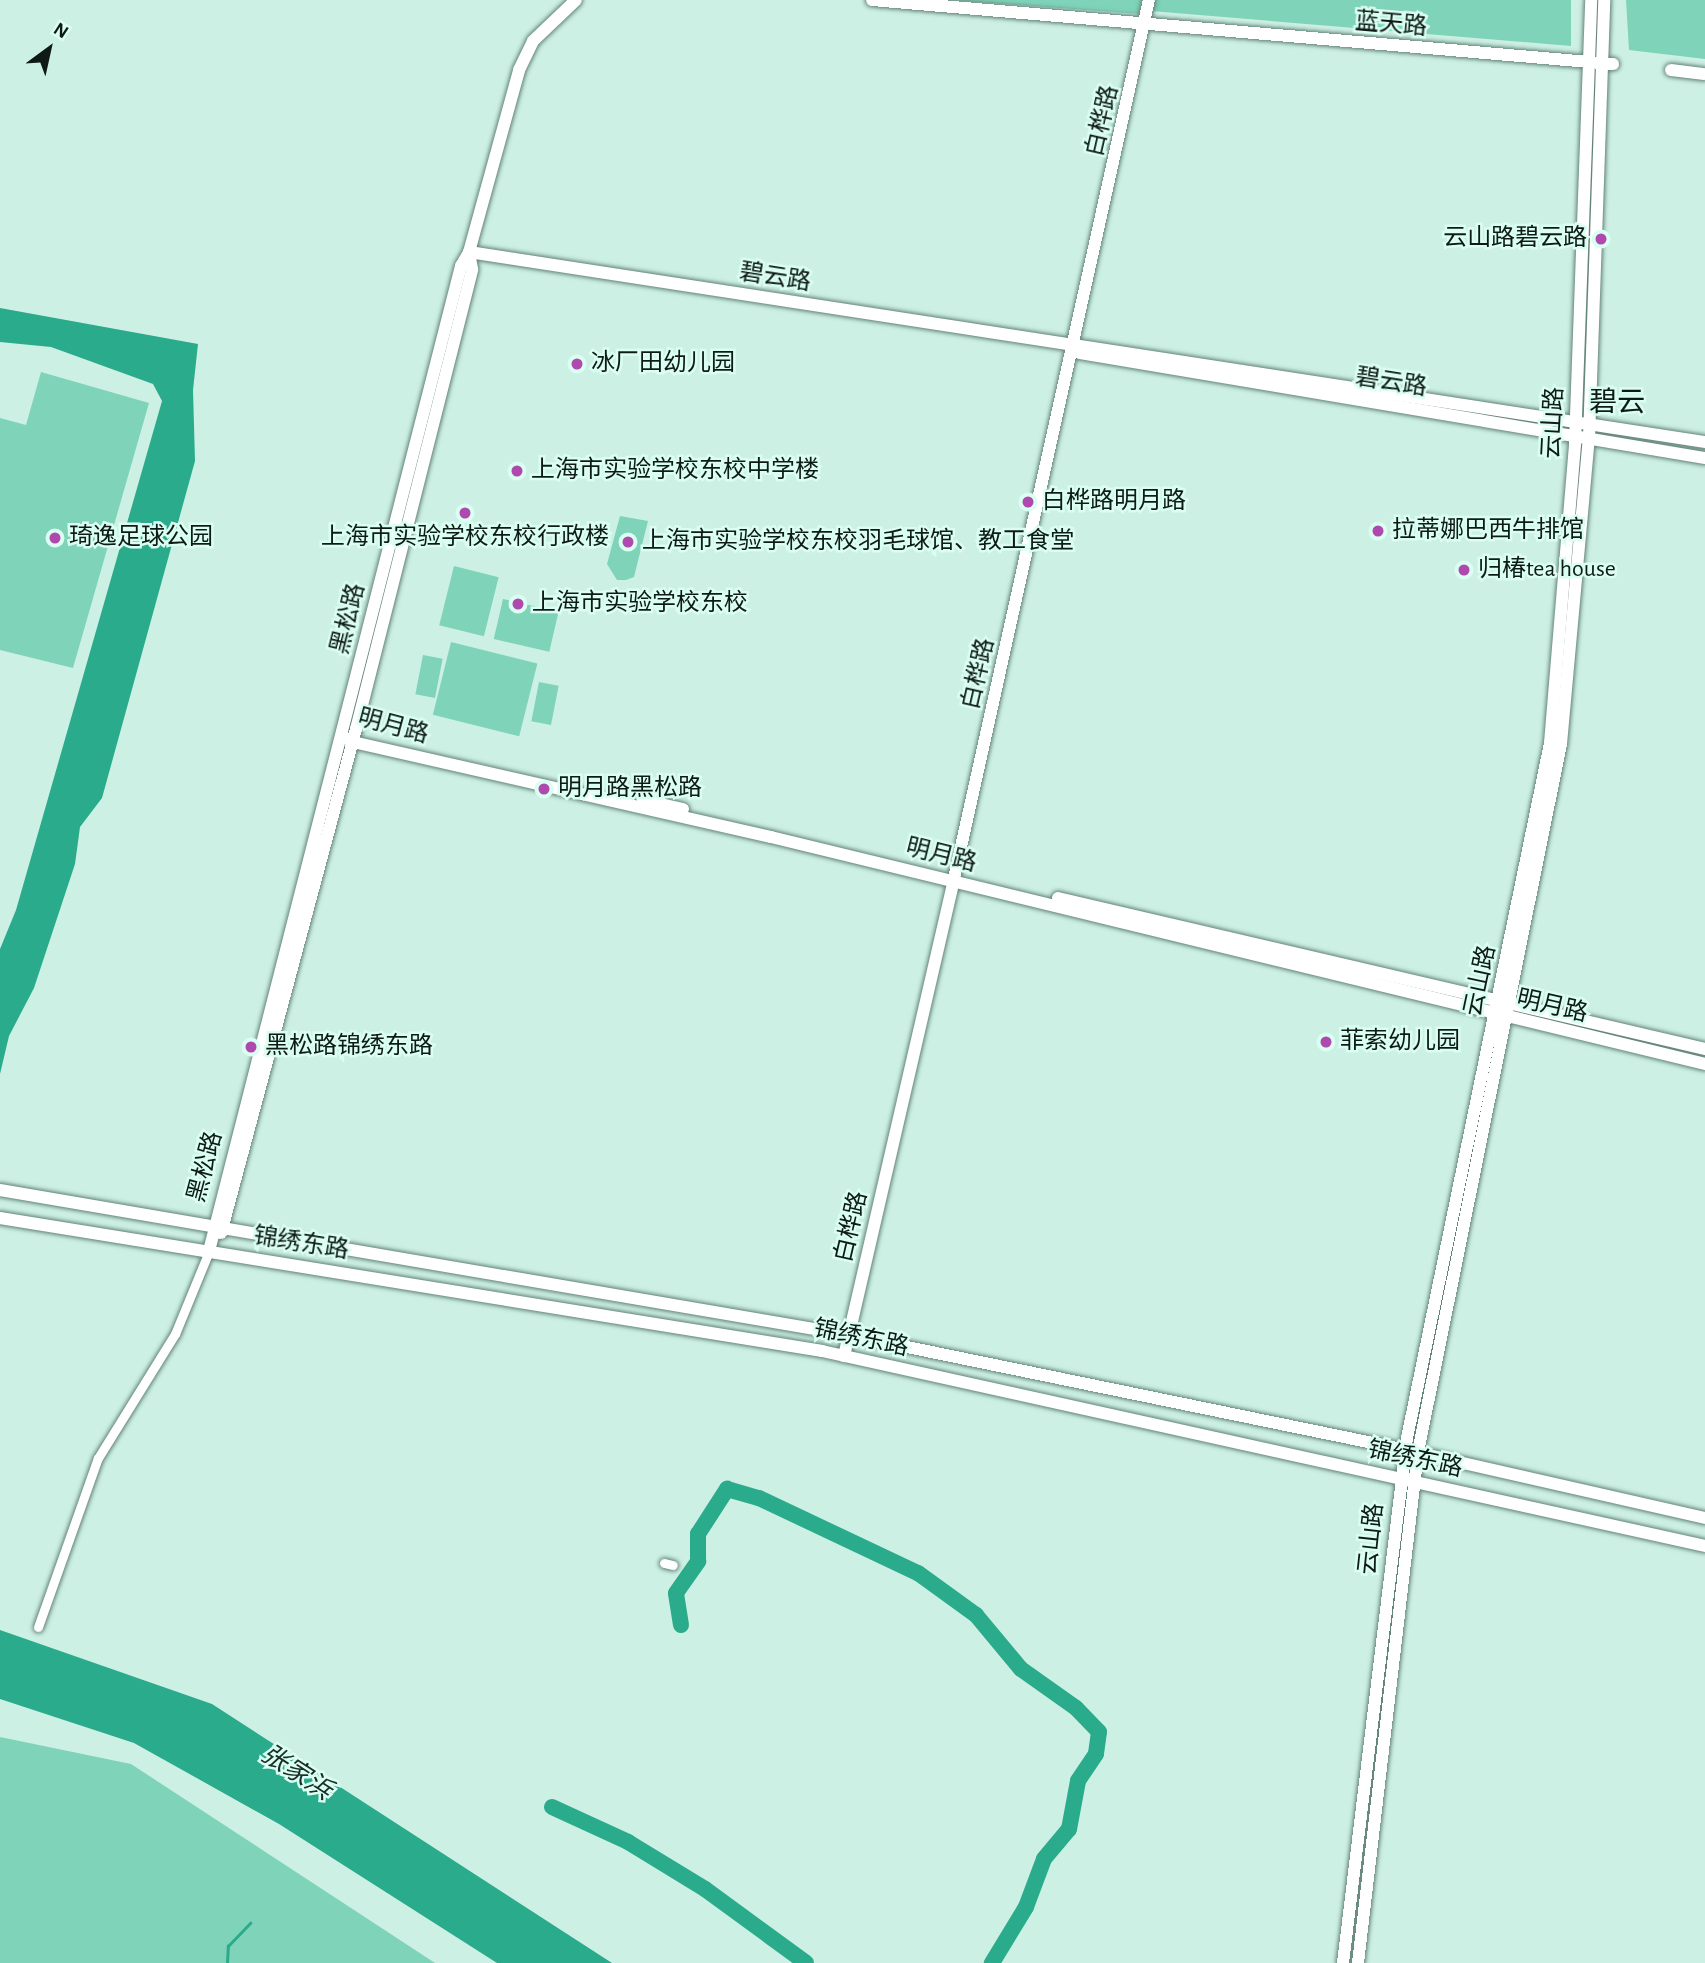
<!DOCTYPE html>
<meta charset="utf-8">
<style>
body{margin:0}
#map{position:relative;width:1705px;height:1963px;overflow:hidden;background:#cdf0e4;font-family:"Alegreya Sans","Noto Sans SC",sans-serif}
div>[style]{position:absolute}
.green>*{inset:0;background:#7ed3b9;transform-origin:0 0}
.water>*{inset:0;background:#2aab8c}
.stream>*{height:2.5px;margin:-1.25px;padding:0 1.25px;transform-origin:1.25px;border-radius:1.25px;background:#2aab8c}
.river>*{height:16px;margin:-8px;padding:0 8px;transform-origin:8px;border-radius:8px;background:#2aab8c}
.roads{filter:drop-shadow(0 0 2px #638378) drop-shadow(0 0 2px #638378)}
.street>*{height:9px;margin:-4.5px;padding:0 4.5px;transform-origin:4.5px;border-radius:4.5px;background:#fff}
.secondary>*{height:12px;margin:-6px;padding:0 6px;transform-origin:6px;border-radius:6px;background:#fff}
.dots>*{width:19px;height:19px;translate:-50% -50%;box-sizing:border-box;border:4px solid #dafef1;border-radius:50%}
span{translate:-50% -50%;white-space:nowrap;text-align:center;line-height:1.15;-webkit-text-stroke:5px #dafef1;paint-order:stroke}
.street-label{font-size:24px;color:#0e1a16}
.poi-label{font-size:24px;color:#0e1a16}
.right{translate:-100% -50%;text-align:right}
.left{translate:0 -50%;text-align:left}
.water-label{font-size:26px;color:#1a2f29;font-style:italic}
.quarter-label{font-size:28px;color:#0e1a16}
.north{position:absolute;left:14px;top:14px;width:70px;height:70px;-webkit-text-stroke:5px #dafef1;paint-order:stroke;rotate:33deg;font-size:19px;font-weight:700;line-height:28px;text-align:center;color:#0e1a16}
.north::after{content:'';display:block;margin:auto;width:24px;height:32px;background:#0e1a16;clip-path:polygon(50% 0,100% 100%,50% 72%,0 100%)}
</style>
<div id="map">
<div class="green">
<div style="clip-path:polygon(952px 0,1142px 0,1140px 14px)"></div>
<div style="clip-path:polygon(1152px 0,1571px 0,1571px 46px,1151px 11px)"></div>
<div style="clip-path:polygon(1626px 0,1705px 0,1705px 59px,1629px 50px)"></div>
<div style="clip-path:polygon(41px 372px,149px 403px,73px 668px,0 650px,0 418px,26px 425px)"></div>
<div style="clip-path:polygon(620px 516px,648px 521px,634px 577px,626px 580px,617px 580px,607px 564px)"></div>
<div style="left:454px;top:566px;width:46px;height:61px;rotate:14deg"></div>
<div style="left:503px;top:599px;width:57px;height:41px;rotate:13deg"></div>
<div style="left:451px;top:642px;width:89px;height:75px;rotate:14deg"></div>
<div style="left:423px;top:655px;width:20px;height:40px;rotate:11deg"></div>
<div style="left:539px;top:682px;width:20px;height:40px;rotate:11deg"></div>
<div style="clip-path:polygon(0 1737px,131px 1764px,435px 1963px,0 1963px)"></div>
</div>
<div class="water">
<div style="clip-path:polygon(0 308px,198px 344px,193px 390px,195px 461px,102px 798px,80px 827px,75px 864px,34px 988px,9px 1036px,0 1074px,0 949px,16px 910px,162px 401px,153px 384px,51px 347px,0 342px)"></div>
<div style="clip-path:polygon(0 1630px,212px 1704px,612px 1963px,497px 1963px,279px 1824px,134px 1743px,0 1699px)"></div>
</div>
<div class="stream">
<div style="left:227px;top:1963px;width:17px;rotate:-87deg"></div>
<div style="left:228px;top:1946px;width:32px;rotate:-46deg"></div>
</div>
<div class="river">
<div style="left:681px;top:1625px;width:32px;rotate:-99deg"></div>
<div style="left:676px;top:1593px;width:39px;rotate:-55deg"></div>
<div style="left:698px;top:1561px;width:27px;rotate:-90deg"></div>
<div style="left:698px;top:1534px;width:54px;rotate:-57.2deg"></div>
<div style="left:727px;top:1489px;width:33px;rotate:16deg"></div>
<div style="left:759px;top:1498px;width:176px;rotate:25.3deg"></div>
<div style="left:918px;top:1573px;width:72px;rotate:35.9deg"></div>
<div style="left:976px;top:1615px;width:70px;rotate:50.2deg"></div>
<div style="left:1021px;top:1669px;width:67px;rotate:35.3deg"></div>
<div style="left:1076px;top:1708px;width:33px;rotate:46deg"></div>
<div style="left:1099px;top:1732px;width:22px;rotate:98deg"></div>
<div style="left:1096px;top:1754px;width:32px;rotate:124deg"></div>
<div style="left:1078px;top:1781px;width:49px;rotate:100.6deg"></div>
<div style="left:1069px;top:1829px;width:39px;rotate:130deg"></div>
<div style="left:1044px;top:1859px;width:51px;rotate:110.6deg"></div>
<div style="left:1026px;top:1907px;width:66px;rotate:121.3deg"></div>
<div style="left:552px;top:1807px;width:84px;rotate:24.7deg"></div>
<div style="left:628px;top:1842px;width:90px;rotate:31.4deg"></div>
<div style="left:705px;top:1889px;width:125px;rotate:36.2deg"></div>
</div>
<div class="roads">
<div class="street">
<div style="left:664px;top:1563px;width:9px;rotate:13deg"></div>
<div style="left:38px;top:1627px;width:179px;rotate:-70.5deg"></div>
<div style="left:98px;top:1458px;width:146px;rotate:-58.2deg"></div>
<div style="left:175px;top:1334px;width:90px;rotate:-67.7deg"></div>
</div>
<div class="secondary">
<div style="left:872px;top:0;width:744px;rotate:4.94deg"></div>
<div style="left:1671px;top:70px;width:34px;rotate:7deg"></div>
<div style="left:469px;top:252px;width:1251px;rotate:8.74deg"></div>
<div style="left:1074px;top:346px;width:9px;rotate:49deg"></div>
<div style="left:1080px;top:353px;width:634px;rotate:9.54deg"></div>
<div style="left:342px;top:736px;width:13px;rotate:29deg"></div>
<div style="left:353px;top:742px;width:429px;rotate:12.8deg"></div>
<div style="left:771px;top:837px;width:961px;rotate:13.66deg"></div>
<div style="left:643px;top:800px;width:41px;rotate:12.7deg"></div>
<div style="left:955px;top:874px;width:895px;rotate:-77.49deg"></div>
<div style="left:1058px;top:898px;width:664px;rotate:13.14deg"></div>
<div style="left:0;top:1190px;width:861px;rotate:9.69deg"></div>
<div style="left:849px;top:1335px;width:560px;rotate:11.65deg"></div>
<div style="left:1397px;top:1448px;width:316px;rotate:12.8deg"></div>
<div style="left:0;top:1218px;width:833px;rotate:9.19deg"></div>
<div style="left:822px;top:1351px;width:904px;rotate:12.45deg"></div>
<div style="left:221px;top:1233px;width:522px;rotate:-75deg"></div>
<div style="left:356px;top:729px;width:474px;rotate:-75.8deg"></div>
<div style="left:472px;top:269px;width:17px;rotate:-100deg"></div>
<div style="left:209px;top:1251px;width:1017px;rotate:-75.65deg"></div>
<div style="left:461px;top:266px;width:16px;rotate:-60deg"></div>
<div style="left:469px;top:252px;width:189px;rotate:-74.6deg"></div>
<div style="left:519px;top:70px;width:32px;rotate:-64deg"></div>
<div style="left:533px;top:41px;width:59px;rotate:-43.6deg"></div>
<div style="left:844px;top:1356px;width:489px;rotate:-77deg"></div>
<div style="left:1343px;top:1963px;width:529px;rotate:-83.05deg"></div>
<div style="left:1407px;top:1438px;width:710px;rotate:-78.37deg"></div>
<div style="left:1550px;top:743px;width:301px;rotate:-85.2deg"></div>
<div style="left:1575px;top:443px;width:443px;rotate:-87.9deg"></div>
<div style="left:1358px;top:1963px;width:515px;rotate:-83.3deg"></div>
<div style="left:1418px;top:1452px;width:722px;rotate:-78.58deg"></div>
<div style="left:1561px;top:744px;width:307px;rotate:-84.8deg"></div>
<div style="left:1589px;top:438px;width:438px;rotate:-88deg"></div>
</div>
</div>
<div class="dots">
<div style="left:1601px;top:239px;background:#b049ad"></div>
<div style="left:577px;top:364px;background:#b049ad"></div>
<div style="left:517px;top:471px;background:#b049ad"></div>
<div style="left:1028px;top:502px;background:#b049ad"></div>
<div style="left:465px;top:513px;background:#b049ad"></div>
<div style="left:1378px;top:531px;background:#b049ad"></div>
<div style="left:55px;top:538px;background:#b049ad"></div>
<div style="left:628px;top:542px;background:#b049ad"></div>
<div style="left:1464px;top:570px;background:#b049ad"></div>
<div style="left:518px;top:604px;background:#b049ad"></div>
<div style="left:544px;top:789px;background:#b049ad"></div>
<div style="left:1326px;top:1042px;background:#b049ad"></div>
<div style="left:251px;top:1047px;background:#b049ad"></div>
</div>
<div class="street-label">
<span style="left:1391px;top:25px;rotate:5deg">蓝天路</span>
<span style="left:1103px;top:121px;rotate:-77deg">白桦路</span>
<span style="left:775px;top:278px;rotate:9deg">碧云路</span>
<span style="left:1391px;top:383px;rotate:9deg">碧云路</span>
<span style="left:1554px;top:423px;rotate:-87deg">云山路</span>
<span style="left:349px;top:619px;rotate:-76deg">黑松路</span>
<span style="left:979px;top:674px;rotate:-77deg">白桦路</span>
<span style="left:393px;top:727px;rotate:15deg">明月路</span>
<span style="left:941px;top:856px;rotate:14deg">明月路</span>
<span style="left:1481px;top:981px;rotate:-78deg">云山路</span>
<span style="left:1552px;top:1007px;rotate:13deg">明月路</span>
<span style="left:206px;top:1167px;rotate:-75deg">黑松路</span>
<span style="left:852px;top:1227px;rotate:-77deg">白桦路</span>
<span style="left:301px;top:1244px;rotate:9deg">锦绣东路</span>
<span style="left:861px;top:1339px;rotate:12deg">锦绣东路</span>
<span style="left:1415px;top:1460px;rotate:12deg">锦绣东路</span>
<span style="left:1372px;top:1539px;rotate:-84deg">云山路</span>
</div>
<div class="poi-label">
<span class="right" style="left:1587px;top:239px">云山路碧云路</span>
<span class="left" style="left:591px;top:364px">冰厂田幼儿园</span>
<span class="left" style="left:531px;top:471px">上海市实验学校东校中学楼</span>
<span class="left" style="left:1042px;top:502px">白桦路明月路</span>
<span class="left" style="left:1392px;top:531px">拉蒂娜巴西牛排馆</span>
<span class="left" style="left:69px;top:538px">琦逸足球公园</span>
<span style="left:465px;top:538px">上海市实验学校东校行政楼</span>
<span class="left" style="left:642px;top:542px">上海市实验学校东校羽毛球馆、教工食堂</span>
<span class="left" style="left:1478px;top:570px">归椿tea house</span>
<span class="left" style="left:532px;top:604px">上海市实验学校东校</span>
<span class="left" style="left:558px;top:789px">明月路黑松路</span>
<span class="left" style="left:1340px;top:1042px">菲索幼儿园</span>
<span class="left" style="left:265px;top:1047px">黑松路锦绣东路</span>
</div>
<div class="water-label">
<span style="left:296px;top:1773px;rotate:33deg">张家浜</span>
</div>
<div class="quarter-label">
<span style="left:1617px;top:403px">碧云</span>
</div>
<div class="north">N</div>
</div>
